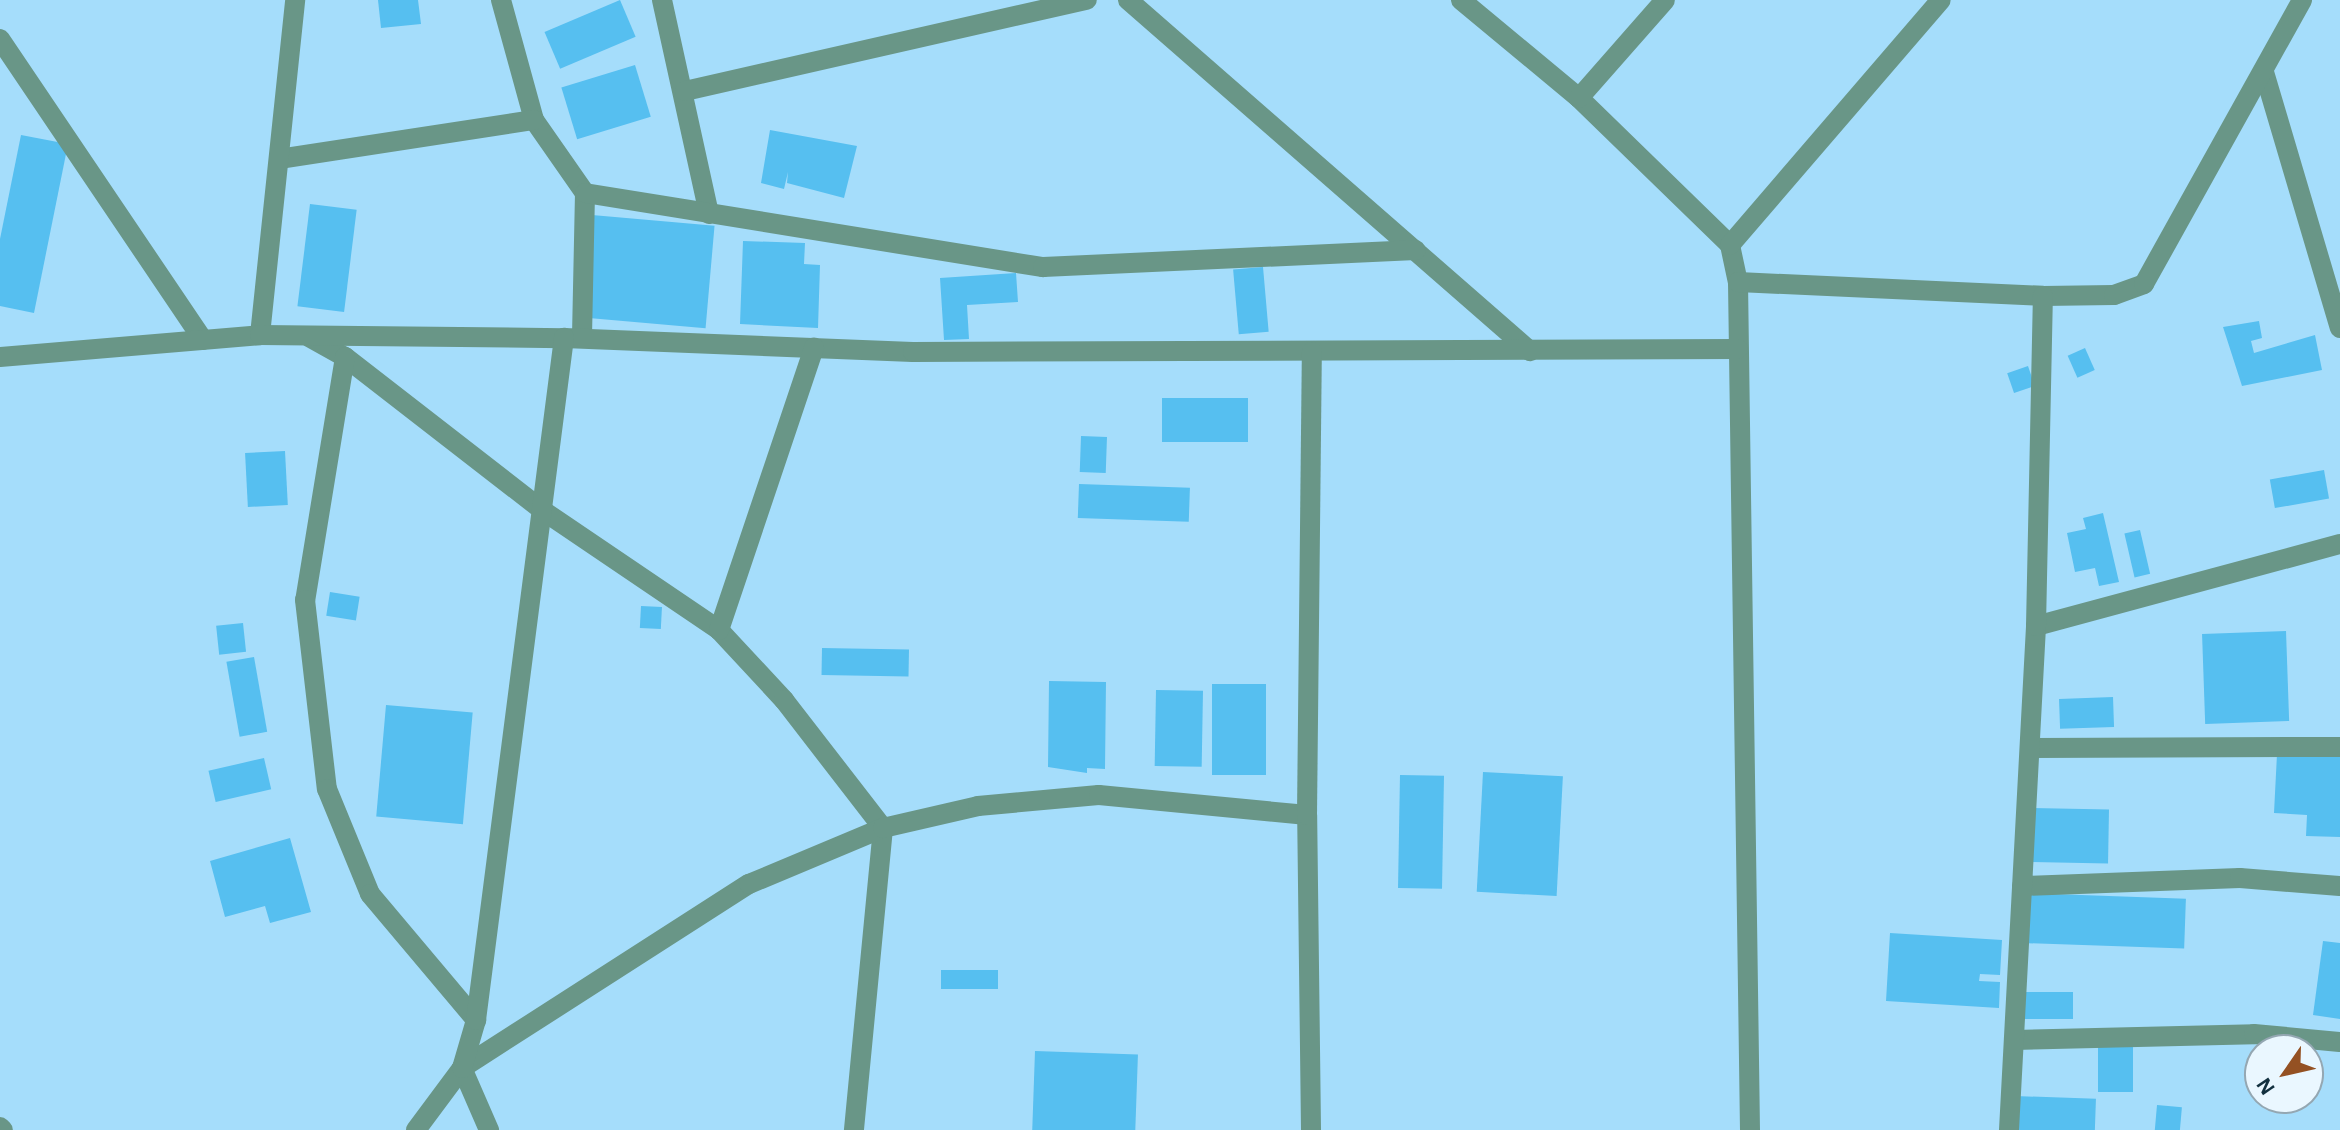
<!DOCTYPE html>
<style>
body{margin:0}
#map{position:relative;width:2340px;height:1130px;overflow:hidden;background:#a5ddfb;font-family:"Alegreya Sans",sans-serif}
div>[style]{position:absolute}
.building>*{inset:0;background:#56bff0;transform-origin:0 0}
.minor>*{height:20px;margin:-10px;padding:0 10px;transform-origin:10px;border-radius:10px;background:#699687}
span{translate:-50% -50%;white-space:nowrap;text-align:center;line-height:1.15;-webkit-text-stroke:6px #eaf7ff;paint-order:stroke}
.north{position:absolute;left:2244px;top:1034px;width:80px;height:80px;box-sizing:border-box;background:#eaf7ff;border:2px solid #94a7b2;border-radius:50%;rotate:236deg;font-size:22px;font-weight:700;line-height:32px;text-align:center;color:#12303f}
.north::after{content:'';display:block;margin:auto;width:28px;height:36px;background:#945123;clip-path:polygon(50% 0,100% 100%,50% 72%,0 100%)}
</style>
<div id="map">
<div class="building">
<div style="clip-path:polygon(378px 0,418px 0,421px 24px,381px 28px)"></div>
<div style="left:620px;top:0;width:40px;height:82px;rotate:67deg"></div>
<div style="left:635px;top:65px;width:54px;height:77px;rotate:73deg"></div>
<div style="clip-path:polygon(770px 130px,857px 146px,844px 198px,787px 183px,788px 172px,784px 189px,761px 183px)"></div>
<div style="clip-path:polygon(21px 135px,68px 144px,34px 313px,0 306px,0 239px)"></div>
<div style="left:310px;top:204px;width:47px;height:103px;rotate:7deg"></div>
<div style="left:592px;top:215px;width:123px;height:103px;rotate:5deg"></div>
<div style="clip-path:polygon(743px 241px,805px 243px,804px 264px,820px 265px,818px 328px,740px 324px)"></div>
<div style="left:1263px;top:267px;width:65px;height:30px;rotate:85deg"></div>
<div style="clip-path:polygon(1016px 273px,1018px 302px,967px 305px,969px 339px,944px 340px,940px 278px)"></div>
<div style="clip-path:polygon(2259px 321px,2262px 338px,2251px 341px,2254px 353px,2315px 335px,2322px 370px,2242px 386px,2223px 327px)"></div>
<div style="left:2085px;top:348px;width:24px;height:19px;rotate:66deg"></div>
<div style="left:2028px;top:366px;width:21px;height:22px;rotate:71deg"></div>
<div style="left:1162px;top:398px;width:86px;height:44px"></div>
<div style="left:1081px;top:436px;width:26px;height:36px;rotate:2deg"></div>
<div style="left:285px;top:451px;width:54px;height:40px;rotate:87deg"></div>
<div style="left:2324px;top:470px;width:29px;height:55px;rotate:80deg"></div>
<div style="left:1079px;top:484px;width:111px;height:34px;rotate:2deg"></div>
<div style="clip-path:polygon(2103px 513px,2119px 582px,2099px 586px,2095px 568px,2075px 572px,2067px 533px,2086px 529px,2083px 518px)"></div>
<div style="left:2140px;top:530px;width:45px;height:16px;rotate:77deg"></div>
<div style="left:330px;top:592px;width:30px;height:24px;rotate:9deg"></div>
<div style="left:641px;top:606px;width:21px;height:22px;rotate:3deg"></div>
<div style="left:243px;top:623px;width:29px;height:27px;rotate:84deg"></div>
<div style="left:2286px;top:631px;width:90px;height:84px;rotate:88deg"></div>
<div style="left:822px;top:648px;width:87px;height:27px;rotate:1deg"></div>
<div style="left:254px;top:657px;width:76px;height:28px;rotate:80deg"></div>
<div style="clip-path:polygon(1049px 681px,1106px 682px,1105px 769px,1087px 768px,1087px 773px,1048px 767px)"></div>
<div style="left:1212px;top:684px;width:54px;height:91px"></div>
<div style="left:1156px;top:690px;width:47px;height:76px;rotate:1deg"></div>
<div style="left:2113px;top:697px;width:30px;height:54px;rotate:88deg"></div>
<div style="left:386px;top:705px;width:87px;height:112px;rotate:5deg"></div>
<div style="clip-path:polygon(2277px 754px,2340px 757px,2340px 837px,2306px 836px,2307px 815px,2274px 813px)"></div>
<div style="left:264px;top:758px;width:32px;height:57px;rotate:77deg"></div>
<div style="left:1483px;top:772px;width:80px;height:120px;rotate:3deg"></div>
<div style="left:1400px;top:775px;width:44px;height:113px;rotate:1deg"></div>
<div style="left:2027px;top:808px;width:82px;height:54px;rotate:1deg"></div>
<div style="clip-path:polygon(290px 838px,311px 912px,270px 923px,265px 906px,225px 917px,210px 861px)"></div>
<div style="left:2024px;top:893px;width:162px;height:50px;rotate:2deg"></div>
<div style="clip-path:polygon(1890px 933px,2002px 940px,2000px 975px,1980px 974px,1979px 981px,2000px 982px,1999px 1008px,1886px 1001px)"></div>
<div style="clip-path:polygon(2323px 941px,2340px 943px,2340px 1019px,2313px 1015px)"></div>
<div style="left:941px;top:970px;width:57px;height:19px"></div>
<div style="left:2022px;top:992px;width:51px;height:27px"></div>
<div style="left:2133px;top:1037px;width:55px;height:35px;rotate:90deg"></div>
<div style="left:1035px;top:1051px;width:103px;height:79px;rotate:2deg"></div>
<div style="left:2015px;top:1096px;width:81px;height:34px;rotate:2deg"></div>
<div style="left:2157px;top:1105px;width:25px;height:25px;rotate:5deg"></div>
</div>
<div class="minor">
<div style="left:501px;top:0;width:124px;rotate:74.6deg"></div>
<div style="left:534px;top:120px;width:89px;rotate:55.1deg"></div>
<div style="left:585px;top:193px;width:145px;rotate:91.2deg"></div>
<div style="left:662px;top:0;width:219px;rotate:77.6deg"></div>
<div style="left:1128px;top:0;width:534px;rotate:41.13deg"></div>
<div style="left:1461px;top:0;width:153px;rotate:39.7deg"></div>
<div style="left:1579px;top:98px;width:211px;rotate:44.2deg"></div>
<div style="left:1730px;top:245px;width:38px;rotate:78deg"></div>
<div style="left:1738px;top:282px;width:848px;rotate:89.19deg"></div>
<div style="left:0;top:39px;width:363px;rotate:56deg"></div>
<div style="left:2264px;top:72px;width:267px;rotate:73.5deg"></div>
<div style="left:685px;top:91px;width:412px;rotate:-12.8deg"></div>
<div style="left:1579px;top:98px;width:130px;rotate:-48.7deg"></div>
<div style="left:279px;top:159px;width:258px;rotate:-8.7deg"></div>
<div style="left:585px;top:193px;width:464px;rotate:9.2deg"></div>
<div style="left:1043px;top:267px;width:373px;rotate:-2.6deg"></div>
<div style="left:1730px;top:245px;width:323px;rotate:-49.3deg"></div>
<div style="left:1738px;top:282px;width:305px;rotate:2.6deg"></div>
<div style="left:2043px;top:296px;width:71px;rotate:-0.8deg"></div>
<div style="left:2114px;top:295px;width:32px;rotate:-20deg"></div>
<div style="left:2144px;top:284px;width:325px;rotate:-60.9deg"></div>
<div style="left:260px;top:335px;width:337px;rotate:-84deg"></div>
<div style="left:309px;top:337px;width:41px;rotate:29.1deg"></div>
<div style="left:345px;top:357px;width:249px;rotate:37.8deg"></div>
<div style="left:542px;top:510px;width:214px;rotate:34.1deg"></div>
<div style="left:719px;top:630px;width:96px;rotate:47.1deg"></div>
<div style="left:784px;top:700px;width:162px;rotate:52.3deg"></div>
<div style="left:883px;top:828px;width:303px;rotate:95.5deg"></div>
<div style="left:0;top:357px;width:261px;rotate:-4.8deg"></div>
<div style="left:260px;top:335px;width:304px;rotate:0.6deg"></div>
<div style="left:564px;top:338px;width:349px;rotate:2.3deg"></div>
<div style="left:913px;top:352px;width:825px;rotate:-0.21deg"></div>
<div style="left:345px;top:357px;width:246px;rotate:99.3deg"></div>
<div style="left:305px;top:600px;width:190px;rotate:83.4deg"></div>
<div style="left:327px;top:789px;width:113px;rotate:67.7deg"></div>
<div style="left:370px;top:894px;width:165px;rotate:49.9deg"></div>
<div style="left:2036px;top:626px;width:315px;rotate:-15.1deg"></div>
<div style="left:719px;top:630px;width:298px;rotate:-71.4deg"></div>
<div style="left:2030px;top:748px;width:310px;rotate:-0.2deg"></div>
<div style="left:2022px;top:886px;width:218px;rotate:-2.1deg"></div>
<div style="left:2240px;top:878px;width:100px;rotate:4.6deg"></div>
<div style="left:2014px;top:1040px;width:240px;rotate:-1.4deg"></div>
<div style="left:2254px;top:1034px;width:86px;rotate:5.3deg"></div>
<div style="left:462px;top:1068px;width:341px;rotate:-32.7deg"></div>
<div style="left:749px;top:884px;width:145px;rotate:-22.7deg"></div>
<div style="left:883px;top:828px;width:98px;rotate:-13deg"></div>
<div style="left:978px;top:806px;width:121px;rotate:-5.2deg"></div>
<div style="left:1099px;top:795px;width:209px;rotate:5.5deg"></div>
<div style="left:462px;top:1068px;width:68px;rotate:66.5deg"></div>
<div style="left:0;top:1127px;width:4px;rotate:45deg"></div>
<div style="left:416px;top:1130px;width:77px;rotate:-53.4deg"></div>
<div style="left:462px;top:1068px;width:50px;rotate:-73.7deg"></div>
<div style="left:476px;top:1020px;width:688px;rotate:-82.65deg"></div>
<div style="left:1311px;top:1130px;width:315px;rotate:-90.7deg"></div>
<div style="left:1307px;top:815px;width:463px;rotate:-89.4deg"></div>
<div style="left:2009px;top:1130px;width:505px;rotate:-86.93deg"></div>
<div style="left:2036px;top:626px;width:330px;rotate:-88.8deg"></div>
</div>
<div class="north">N</div>
</div>
